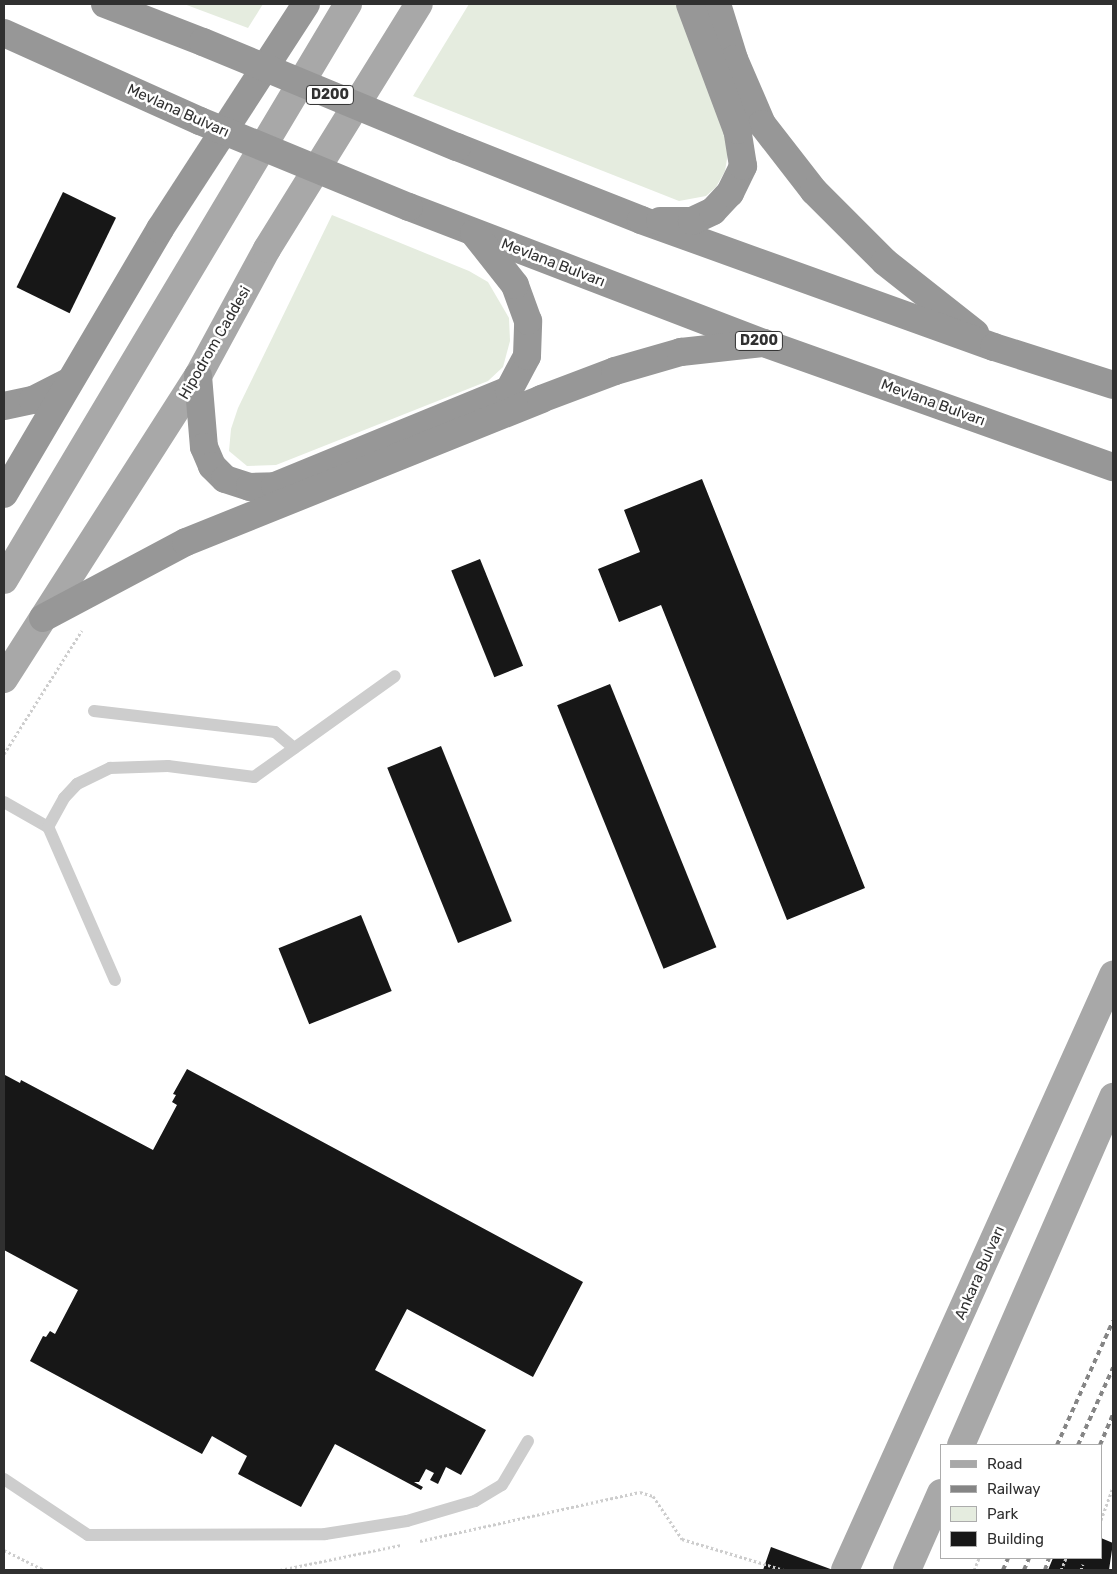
<!DOCTYPE html>
<meta charset="utf-8">
<style>
body{margin:0}
#map{position:relative;width:1117px;height:1574px;overflow:hidden;background:#fff;font-family:Rubik,sans-serif}
div>[style]{position:absolute}
.green>*{inset:0;background:#e5ecdf}
.building>*{inset:0;background:#171717;transform-origin:0 0}
.path>*{height:3px;margin-top:-1.5px;transform-origin:0;background:repeating-linear-gradient(90deg,#cdcdcd 0 2.5px,transparent 0 5px)}
.lane>*{height:12px;margin:-6px;padding:0 6px;transform-origin:6px;border-radius:6px;background:#cdcdcd}
.primary>*{height:28px;margin:-14px;padding:0 14px;transform-origin:14px;border-radius:14px;background:#a8a8a8}
.highway>*{height:28px;margin:-14px;padding:0 14px;transform-origin:14px;border-radius:14px;background:#979797}
.rail>*{height:4px;margin-top:-2px;transform-origin:0;background:repeating-linear-gradient(90deg,#858585 0 5px,transparent 0 9px)}
.highway-bridge>*{height:28px;margin:-14px;padding:0 14px;transform-origin:14px;border-radius:14px;background:#979797}
span{translate:-50% -50%;white-space:nowrap;text-align:center;line-height:1.15;-webkit-text-stroke:5px #fff;paint-order:stroke}
.shield-label span{padding:1px 4px;background:#fff;border:1px solid;border-radius:4px;-webkit-text-stroke-width:0}
.shield-label{font-size:14px;color:#303030;font-weight:700}
.street-label{font-size:15px;color:#303030}
.frame{position:absolute;inset:0;border:5px solid #303030;pointer-events:none}
.legend{position:absolute;left:940px;top:1444px;width:162px;height:115px;box-sizing:border-box;background:#fff;border:1px solid #acacac;margin:0;padding:6px 9px;list-style:none;font-size:15px;color:#303030}
.legend li{display:flex;align-items:center;gap:10px;height:25px}
.legend b{width:25px;border:1px solid #acacac}
</style>
<div id="map">
<div class="green">
<div style="clip-path:polygon(184px 4px,263px 4px,248px 28px)"></div>
<div style="clip-path:polygon(469px 4px,676px 4px,726px 134px,728px 153px,725px 171px,716px 187px,706px 196px,679px 201px,413px 96px)"></div>
<div style="clip-path:polygon(332px 215px,469px 271px,488px 282px,509px 318px,510px 341px,503px 367px,488px 381px,276px 465px,247px 466px,229px 451px,231px 429px,238px 408px)"></div>
</div>
<div class="building">
<div style="left:63px;top:192px;width:59px;height:106px;rotate:26deg"></div>
<div style="clip-path:polygon(702px 479px,865px 888px,787px 920px,661px 605px,619px 622px,598px 569px,640px 552px,624px 510px)"></div>
<div style="left:480px;top:559px;width:115px;height:31px;rotate:68deg"></div>
<div style="left:610px;top:684px;width:284px;height:57px;rotate:68deg"></div>
<div style="left:441px;top:746px;width:189px;height:58px;rotate:68deg"></div>
<div style="left:361px;top:915px;width:82px;height:89px;rotate:68deg"></div>
<div style="clip-path:polygon(187px 1069px,583px 1282px,533px 1377px,407px 1309px,375px 1370px,486px 1430px,461px 1475px,446px 1467px,438px 1484px,430px 1480px,434px 1473px,426px 1469px,419px 1482px,414px 1482px,423px 1487px,421px 1490px,335px 1444px,301px 1507px,238px 1474px,247px 1456px,212px 1436px,202px 1454px,30px 1361px,43px 1336px,46px 1337px,50px 1331px,55px 1334px,78px 1290px,4px 1250px,4px 1078px,5px 1075px,20px 1083px,21px 1080px,153px 1150px,177px 1105px,172px 1102px,176px 1095px,173px 1094px)"></div>
<div style="clip-path:polygon(1101px 1538px,1113px 1543px,1109px 1570px,1048px 1570px,1053px 1558px,1101px 1558px)"></div>
<div style="clip-path:polygon(771px 1547px,833px 1570px,763px 1570px)"></div>
</div>
<div class="path">
<div style="left:4px;top:754px;width:146px;rotate:-57.8deg"></div>
<div style="left:1101px;top:1520px;width:35px;rotate:-70deg"></div>
<div style="left:420px;top:1541px;width:225px;rotate:-12.6deg"></div>
<div style="left:640px;top:1492px;width:14px;rotate:17deg"></div>
<div style="left:653px;top:1496px;width:52px;rotate:56deg"></div>
<div style="left:682px;top:1539px;width:107px;rotate:16.9deg"></div>
<div style="left:4px;top:1550px;width:45px;rotate:26.6deg"></div>
<div style="left:280px;top:1570px;width:124px;rotate:-11.7deg"></div>
<div style="left:974px;top:1570px;width:13px;rotate:-67deg"></div>
<div style="left:1061px;top:1570px;width:13px;rotate:-67deg"></div>
<div style="left:1081px;top:1570px;width:6px;rotate:-72deg"></div>
</div>
<div class="lane">
<div style="left:94px;top:711px;width:182px;rotate:6.6deg"></div>
<div style="left:275px;top:732px;width:25px;rotate:40deg"></div>
<div style="left:4px;top:802px;width:51px;rotate:29.6deg"></div>
<div style="left:115px;top:980px;width:167px;rotate:-113.6deg"></div>
<div style="left:48px;top:827px;width:33px;rotate:-61deg"></div>
<div style="left:64px;top:798px;width:19px;rotate:-47deg"></div>
<div style="left:77px;top:784px;width:37px;rotate:-26deg"></div>
<div style="left:110px;top:768px;width:58px;rotate:-2deg"></div>
<div style="left:168px;top:766px;width:87px;rotate:7.3deg"></div>
<div style="left:254px;top:777px;width:173px;rotate:-35.6deg"></div>
<div style="left:4px;top:1479px;width:101px;rotate:33.7deg"></div>
<div style="left:88px;top:1535px;width:237px;rotate:-0.2deg"></div>
<div style="left:325px;top:1534px;width:83px;rotate:-9deg"></div>
<div style="left:407px;top:1521px;width:71px;rotate:-16.4deg"></div>
<div style="left:475px;top:1501px;width:31px;rotate:-31deg"></div>
<div style="left:502px;top:1485px;width:51px;rotate:-59.4deg"></div>
</div>
<div class="primary">
<div style="left:4px;top:580px;width:671px;rotate:-59.15deg"></div>
<div style="left:4px;top:679px;width:360px;rotate:-57.4deg"></div>
<div style="left:198px;top:376px;width:145px;rotate:-61.5deg"></div>
<div style="left:267px;top:249px;width:288px;rotate:-58.2deg"></div>
<div style="left:961px;top:1445px;width:380px;rotate:-66.4deg"></div>
<div style="left:845px;top:1570px;width:653px;rotate:-65.75deg"></div>
<div style="left:907px;top:1570px;width:84px;rotate:-66.2deg"></div>
</div>
<div class="highway">
<div style="left:105px;top:4px;width:105px;rotate:21.2deg"></div>
<div style="left:717px;top:4px;width:58px;rotate:72.8deg"></div>
<div style="left:734px;top:59px;width:71px;rotate:66.7deg"></div>
<div style="left:762px;top:124px;width:85px;rotate:52.2deg"></div>
<div style="left:814px;top:191px;width:100px;rotate:45deg"></div>
<div style="left:885px;top:262px;width:115px;rotate:38.3deg"></div>
<div style="left:4px;top:33px;width:215px;rotate:24.2deg"></div>
<div style="left:457px;top:147px;width:198px;rotate:21.6deg"></div>
<div style="left:641px;top:220px;width:375px;rotate:19.8deg"></div>
<div style="left:994px;top:347px;width:125px;rotate:17.7deg"></div>
<div style="left:409px;top:207px;width:380px;rotate:21deg"></div>
<div style="left:764px;top:343px;width:370px;rotate:19.6deg"></div>
<div style="left:660px;top:221px;width:32px"></div>
<div style="left:692px;top:221px;width:23px;rotate:-25deg"></div>
<div style="left:713px;top:211px;width:25px;rotate:-47deg"></div>
<div style="left:730px;top:193px;width:30px;rotate:-64deg"></div>
<div style="left:743px;top:166px;width:36px;rotate:-99deg"></div>
<div style="left:737px;top:130px;width:134px;rotate:-110.5deg"></div>
<div style="left:198px;top:376px;width:71px;rotate:85.2deg"></div>
<div style="left:204px;top:447px;width:21px;rotate:67deg"></div>
<div style="left:212px;top:466px;width:18px;rotate:45deg"></div>
<div style="left:225px;top:479px;width:26px;rotate:18deg"></div>
<div style="left:250px;top:487px;width:25px;rotate:-2deg"></div>
<div style="left:275px;top:486px;width:253px;rotate:-22.3deg"></div>
<div style="left:509px;top:390px;width:38px;rotate:-62deg"></div>
<div style="left:527px;top:356px;width:35px;rotate:-88deg"></div>
<div style="left:528px;top:321px;width:38px;rotate:-110deg"></div>
<div style="left:515px;top:285px;width:66px;rotate:-128.3deg"></div>
<div style="left:4px;top:406px;width:30px;rotate:-12deg"></div>
<div style="left:33px;top:400px;width:38px;rotate:-27deg"></div>
<div style="left:4px;top:494px;width:308px;rotate:-59.5deg"></div>
<div style="left:160px;top:229px;width:268px;rotate:-57deg"></div>
<div style="left:43px;top:618px;width:162px;rotate:-28deg"></div>
<div style="left:186px;top:542px;width:383px;rotate:-21.9deg"></div>
<div style="left:541px;top:399px;width:79px;rotate:-20.7deg"></div>
<div style="left:615px;top:371px;width:69px;rotate:-16.1deg"></div>
<div style="left:681px;top:352px;width:83px;rotate:-6.2deg"></div>
</div>
<div class="rail">
<div style="left:1057px;top:1445px;width:136px;rotate:-65.7deg"></div>
<div style="left:1078px;top:1445px;width:85px;rotate:-65.6deg"></div>
<div style="left:1100px;top:1445px;width:33px;rotate:-67deg"></div>
<div style="left:1003px;top:1570px;width:13px;rotate:-67deg"></div>
<div style="left:1024px;top:1570px;width:13px;rotate:-67deg"></div>
<div style="left:1045px;top:1570px;width:13px;rotate:-72deg"></div>
</div>
<div class="highway-bridge">
<div style="left:203px;top:42px;width:275px;rotate:22.5deg"></div>
<div style="left:200px;top:121px;width:226px;rotate:22.4deg"></div>
</div>
<div class="shield-label">
<span style="left:330px;top:95px">D200</span>
<span style="left:759px;top:341px">D200</span>
</div>
<div class="street-label">
<span style="left:178px;top:111px;rotate:24deg">Mevlana Bulvarı</span>
<span style="left:553px;top:263px;rotate:21deg">Mevlana Bulvarı</span>
<span style="left:215px;top:343px;rotate:-60deg">Hipodrom Caddesi</span>
<span style="left:933px;top:403px;rotate:20deg">Mevlana Bulvarı</span>
<span style="left:980px;top:1273px;rotate:-66deg">Ankara Bulvarı</span>
</div>
<div class="frame"></div>
<ul class="legend">
<li><b style="height:6px;background:#a8a8a8"></b>Road</li>
<li><b style="height:6px;background:#858585"></b>Railway</li>
<li><b style="height:14px;background:#e5ecdf"></b>Park</li>
<li><b style="height:14px;background:#171717"></b>Building</li>
</ul>
</div>
